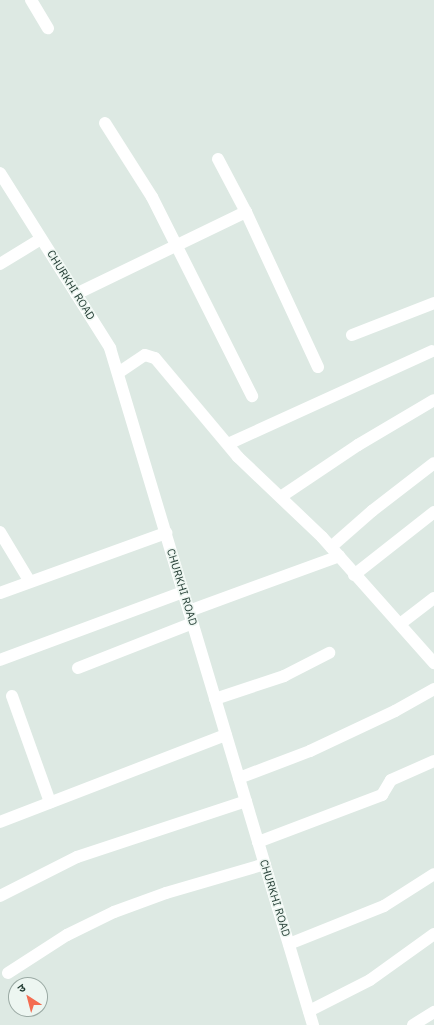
<!DOCTYPE html>
<meta charset="utf-8">
<style>
body{margin:0}
#map{position:relative;width:434px;height:1025px;overflow:hidden;background:#dde9e3;font-family:"IBM Plex Sans","Noto Sans Devanagari",sans-serif}
div>[style]{position:absolute}
.minor>*{height:12px;margin:-6px;padding:0 6px;transform-origin:6px;border-radius:6px;background:#fff}
span{translate:-50% -50%;white-space:nowrap;text-align:center;line-height:1.15;-webkit-text-stroke:3px #edf6f1;paint-order:stroke}
.street-label{font-size:11px;color:#1f3930}
.north{position:absolute;left:8px;top:977px;width:40px;height:40px;box-sizing:border-box;background:#edf6f1;border:1px solid #9baaa4;border-radius:50%;rotate:324deg;font-size:11px;font-weight:700;line-height:16px;text-align:center;color:#1f3930}
.north::after{content:'';display:block;margin:auto;width:14px;height:18px;background:#f46d51;clip-path:polygon(50% 0,100% 100%,50% 72%,0 100%)}
</style>
<div id="map">
<div class="minor">
<div style="left:31px;top:0;width:33px;rotate:59deg"></div>
<div style="left:105px;top:123px;width:88px;rotate:57.6deg"></div>
<div style="left:152px;top:197px;width:223px;rotate:63.3deg"></div>
<div style="left:218px;top:159px;width:60px;rotate:62.2deg"></div>
<div style="left:246px;top:212px;width:171px;rotate:65.1deg"></div>
<div style="left:0;top:173px;width:207px;rotate:57.8deg"></div>
<div style="left:110px;top:348px;width:707px;rotate:73.31deg"></div>
<div style="left:0;top:264px;width:48px;rotate:-31.4deg"></div>
<div style="left:76px;top:294px;width:189px;rotate:-25.8deg"></div>
<div style="left:352px;top:335px;width:88px;rotate:-21.3deg"></div>
<div style="left:118px;top:373px;width:32px;rotate:-34deg"></div>
<div style="left:145px;top:355px;width:10px;rotate:17deg"></div>
<div style="left:155px;top:358px;width:129px;rotate:50deg"></div>
<div style="left:238px;top:457px;width:116px;rotate:43.6deg"></div>
<div style="left:322px;top:537px;width:169px;rotate:48.4deg"></div>
<div style="left:228px;top:444px;width:224px;rotate:-24.5deg"></div>
<div style="left:282px;top:496px;width:92px;rotate:-33.9deg"></div>
<div style="left:358px;top:445px;width:88px;rotate:-30.6deg"></div>
<div style="left:0;top:532px;width:58px;rotate:59deg"></div>
<div style="left:331px;top:547px;width:55px;rotate:-41.3deg"></div>
<div style="left:372px;top:511px;width:78px;rotate:-37.7deg"></div>
<div style="left:354px;top:575px;width:102px;rotate:-38.2deg"></div>
<div style="left:0;top:593px;width:177px;rotate:-19.9deg"></div>
<div style="left:189px;top:611px;width:160px;rotate:-20.1deg"></div>
<div style="left:400px;top:624px;width:43px;rotate:-37.4deg"></div>
<div style="left:0;top:660px;width:195px;rotate:-20.4deg"></div>
<div style="left:78px;top:668px;width:123px;rotate:-21.4deg"></div>
<div style="left:12px;top:696px;width:113px;rotate:70.3deg"></div>
<div style="left:215px;top:699px;width:73px;rotate:-18.4deg"></div>
<div style="left:284px;top:676px;width:51px;rotate:-27.1deg"></div>
<div style="left:239px;top:778px;width:76px;rotate:-20.8deg"></div>
<div style="left:310px;top:751px;width:94px;rotate:-25.2deg"></div>
<div style="left:395px;top:711px;width:45px;rotate:-29.4deg"></div>
<div style="left:0;top:822px;width:242px;rotate:-21.1deg"></div>
<div style="left:258px;top:842px;width:133px;rotate:-20.8deg"></div>
<div style="left:382px;top:795px;width:17px;rotate:-59deg"></div>
<div style="left:391px;top:780px;width:47px;rotate:-23.8deg"></div>
<div style="left:0;top:896px;width:86px;rotate:-26.9deg"></div>
<div style="left:77px;top:857px;width:178px;rotate:-18.3deg"></div>
<div style="left:289px;top:944px;width:102px;rotate:-21.8deg"></div>
<div style="left:384px;top:906px;width:59px;rotate:-32.6deg"></div>
<div style="left:8px;top:973px;width:70px;rotate:-32.8deg"></div>
<div style="left:67px;top:935px;width:52px;rotate:-26.1deg"></div>
<div style="left:114px;top:912px;width:55px;rotate:-20.1deg"></div>
<div style="left:166px;top:893px;width:103px;rotate:-16.3deg"></div>
<div style="left:309px;top:1011px;width:68px;rotate:-26.9deg"></div>
<div style="left:370px;top:980px;width:79px;rotate:-35.7deg"></div>
<div style="left:413px;top:1025px;width:25px;rotate:-32deg"></div>
</div>
<div class="street-label">
<span style="left:71px;top:285px;rotate:58deg">CHURKHI ROAD</span>
<span style="left:182px;top:587px;rotate:73deg">CHURKHI ROAD</span>
<span style="left:275px;top:898px;rotate:73deg">CHURKHI ROAD</span>
</div>
<div class="north">उ</div>
</div>
